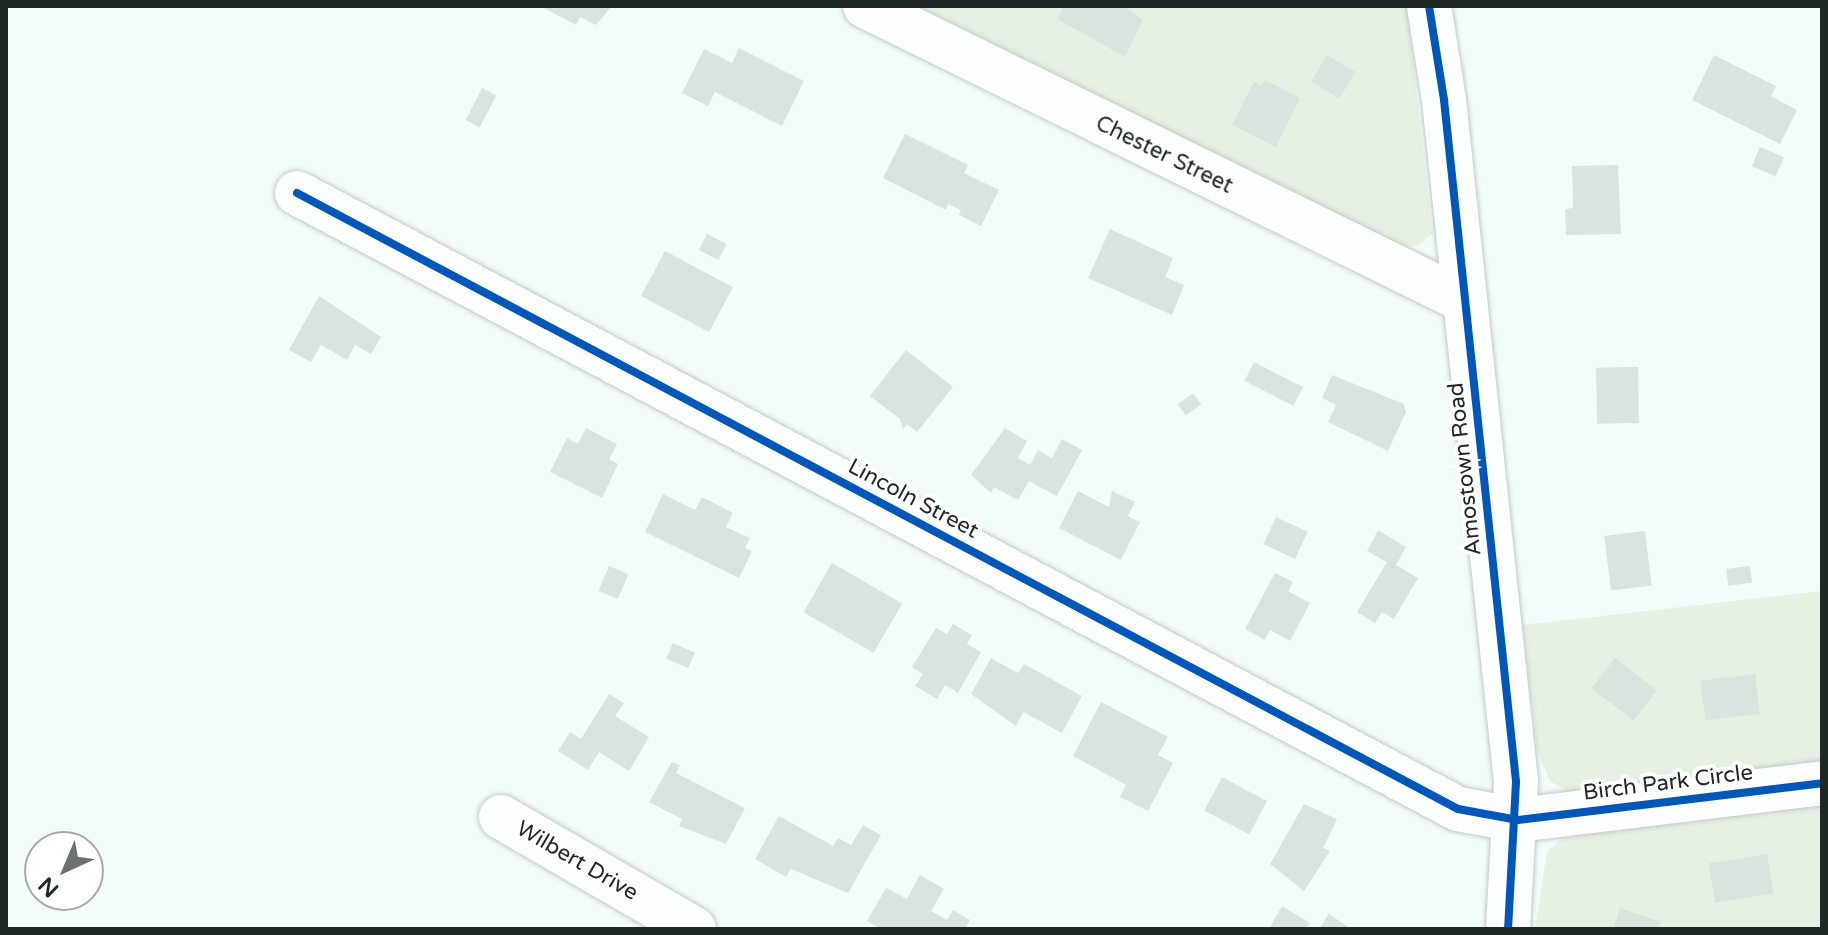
<!DOCTYPE html>
<style>
body{margin:0}
#map{position:relative;width:1828px;height:935px;overflow:hidden;background:#f2fcfa;font-family:"Varela Round",sans-serif}
div>[style]{position:absolute}
.green>*{inset:0;background:#e6f0e3}
.building>*{inset:0;background:#d9e4df;transform-origin:0 0}
.roads{filter:drop-shadow(0 0 2px #c2cac8) drop-shadow(0 0 2px #c2cac8)}
.minor>*{height:44px;margin:-22px;padding:0 22px;transform-origin:22px;border-radius:22px;background:#fdfffe}
.cycleway>*{height:8px;margin:-4px;padding:0 4px;transform-origin:4px;border-radius:4px;background:#0057b8}
span{translate:-50% -50%;white-space:nowrap;text-align:center;line-height:1.15;-webkit-text-stroke:8px #fff;paint-order:stroke}
.street-label{font-size:22px;color:#202826}
.frame{position:absolute;inset:0;border:8px solid #202826;pointer-events:none}
.north{position:absolute;left:24px;top:831px;width:80px;height:80px;box-sizing:border-box;background:#fff;border:2px solid #a6a9a8;border-radius:50%;rotate:224deg;font-size:22px;font-weight:700;line-height:32px;text-align:center;color:#202826}
.north::after{content:'';display:block;margin:auto;width:28px;height:36px;background:#6a7270;clip-path:polygon(50% 0,100% 100%,50% 72%,0 100%)}
</style>
<div id="map">
<div class="green">
<div style="clip-path:polygon(901px 6px,1407px 6px,1432px 234px,1418px 246px,1390px 245px)"></div>
<div style="clip-path:polygon(1822px 591px,1822px 762px,1572px 794px,1550px 781px,1537px 750px,1523px 625px)"></div>
<div style="clip-path:polygon(1822px 799px,1822px 929px,1535px 929px,1547px 852px,1562px 838px)"></div>
</div>
<div class="building">
<div style="clip-path:polygon(612px 6px,596px 25px,580px 17px,576px 25px,544px 8px)"></div>
<div style="clip-path:polygon(1064px 6px,1123px 6px,1143px 20px,1125px 57px,1057px 19px)"></div>
<div style="clip-path:polygon(739px 48px,804px 81px,782px 126px,715px 92px,708px 106px,682px 93px,704px 49px,732px 63px)"></div>
<div style="left:1327px;top:55px;width:33px;height:31px;rotate:31deg"></div>
<div style="clip-path:polygon(1714px 55px,1776px 86px,1771px 96px,1797px 110px,1780px 144px,1692px 100px)"></div>
<div style="clip-path:polygon(1265px 80px,1300px 98px,1276px 147px,1232px 125px,1254px 82px,1262px 86px)"></div>
<div style="left:482px;top:88px;width:16px;height:36px;rotate:27deg"></div>
<div style="clip-path:polygon(905px 134px,968px 165px,964px 173px,999px 190px,981px 226px,959px 215px,961px 210px,948px 204px,946px 210px,883px 178px)"></div>
<div style="left:1760px;top:147px;width:26px;height:21px;rotate:23deg"></div>
<div style="clip-path:polygon(1618px 165px,1621px 234px,1566px 235px,1565px 209px,1573px 208px,1572px 166px)"></div>
<div style="clip-path:polygon(1110px 229px,1173px 258px,1165px 277px,1184px 285px,1172px 315px,1088px 278px)"></div>
<div style="left:707px;top:234px;width:22px;height:18px;rotate:27deg"></div>
<div style="left:665px;top:251px;width:77px;height:51px;rotate:28deg"></div>
<div style="clip-path:polygon(319px 296px,381px 337px,371px 354px,355px 345px,347px 360px,321px 345px,311px 362px,289px 350px)"></div>
<div style="clip-path:polygon(906px 350px,953px 387px,917px 432px,907px 424px,903px 429px,900px 419px,870px 396px)"></div>
<div style="left:1254px;top:362px;width:55px;height:21px;rotate:27deg"></div>
<div style="left:1638px;top:367px;width:56px;height:42px;rotate:89deg"></div>
<div style="clip-path:polygon(1332px 375px,1404px 404px,1406px 412px,1388px 451px,1328px 422px,1336px 405px,1322px 398px)"></div>
<div style="left:1193px;top:393px;width:14px;height:19px;rotate:54deg"></div>
<div style="clip-path:polygon(586px 428px,617px 444px,609px 459px,618px 464px,602px 498px,550px 472px,567px 438px,578px 444px)"></div>
<div style="clip-path:polygon(1005px 428px,1027px 441px,1018px 458px,1030px 465px,1038px 450px,1052px 458px,1062px 439px,1082px 450px,1057px 496px,1029px 481px,1018px 500px,994px 487px,991px 493px,971px 475px)"></div>
<div style="clip-path:polygon(1078px 491px,1109px 507px,1112px 491px,1135px 502px,1128px 516px,1140px 522px,1121px 560px,1059px 528px)"></div>
<div style="clip-path:polygon(663px 494px,695px 510px,702px 497px,733px 513px,726px 527px,750px 538px,745px 548px,752px 551px,739px 578px,645px 532px)"></div>
<div style="left:1276px;top:517px;width:35px;height:30px;rotate:25deg"></div>
<div style="clip-path:polygon(1378px 530px,1406px 547px,1396px 565px,1418px 578px,1394px 619px,1382px 612px,1375px 623px,1357px 612px,1387px 562px,1367px 551px)"></div>
<div style="left:1645px;top:531px;width:55px;height:41px;rotate:83deg"></div>
<div style="left:832px;top:563px;width:81px;height:57px;rotate:30deg"></div>
<div style="left:609px;top:566px;width:21px;height:27px;rotate:23deg"></div>
<div style="left:1750px;top:566px;width:17px;height:24px;rotate:83deg"></div>
<div style="clip-path:polygon(1275px 573px,1293px 582px,1288px 591px,1310px 603px,1290px 641px,1270px 630px,1265px 640px,1245px 629px)"></div>
<div style="clip-path:polygon(953px 624px,972px 635px,967px 644px,981px 652px,958px 693px,945px 685px,937px 699px,915px 686px,923px 674px,912px 667px,936px 628px,947px 634px)"></div>
<div style="left:673px;top:643px;width:24px;height:17px;rotate:24deg"></div>
<div style="clip-path:polygon(991px 658px,1018px 673px,1024px 664px,1082px 696px,1062px 733px,1023px 712px,1016px 726px,971px 694px)"></div>
<div style="left:1615px;top:658px;width:53px;height:38px;rotate:38deg"></div>
<div style="left:1755px;top:674px;width:40px;height:55px;rotate:83deg"></div>
<div style="clip-path:polygon(609px 694px,624px 703px,615px 716px,649px 737px,629px 771px,599px 752px,588px 770px,558px 751px,570px 732px,581px 739px)"></div>
<div style="clip-path:polygon(1101px 702px,1168px 737px,1158px 755px,1173px 763px,1148px 811px,1120px 797px,1126px 785px,1073px 756px)"></div>
<div style="clip-path:polygon(672px 762px,680px 765px,676px 773px,745px 808px,726px 844px,679px 826px,682px 819px,649px 802px)"></div>
<div style="left:1222px;top:777px;width:51px;height:38px;rotate:28deg"></div>
<div style="clip-path:polygon(1304px 804px,1337px 819px,1323px 848px,1330px 851px,1304px 891px,1270px 864px)"></div>
<div style="clip-path:polygon(779px 816px,833px 846px,838px 838px,851px 845px,863px 825px,881px 835px,848px 893px,791px 869px,786px 877px,755px 859px)"></div>
<div style="left:1767px;top:854px;width:40px;height:59px;rotate:81deg"></div>
<div style="clip-path:polygon(920px 875px,944px 889px,931px 911px,947px 920px,953px 910px,970px 920px,965px 929px,881px 929px,867px 921px,886px 888px,907px 899px)"></div>
<div style="clip-path:polygon(1282px 906px,1310px 923px,1306px 929px,1269px 929px)"></div>
<div style="clip-path:polygon(1620px 908px,1661px 922px,1659px 929px,1613px 929px)"></div>
<div style="clip-path:polygon(1329px 914px,1351px 929px,1319px 929px)"></div>
</div>
<div class="roads">
<div class="minor">
<div style="left:865px;top:6px;width:669px;rotate:26.18deg"></div>
<div style="left:1429px;top:6px;width:95px;rotate:80.9deg"></div>
<div style="left:1444px;top:100px;width:686px;rotate:83.97deg"></div>
<div style="left:1516px;top:782px;width:147px;rotate:93.1deg"></div>
<div style="left:297px;top:193px;width:1314px;rotate:27.95deg"></div>
<div style="left:1458px;top:809px;width:61px;rotate:10.4deg"></div>
<div style="left:1518px;top:820px;width:306px;rotate:-6.9deg"></div>
<div style="left:501px;top:817px;width:223px;rotate:30.1deg"></div>
</div>
</div>
<div class="cycleway">
<div style="left:1429px;top:6px;width:95px;rotate:80.9deg"></div>
<div style="left:1444px;top:100px;width:686px;rotate:83.97deg"></div>
<div style="left:1516px;top:782px;width:147px;rotate:93.1deg"></div>
<div style="left:297px;top:193px;width:1314px;rotate:27.95deg"></div>
<div style="left:1458px;top:809px;width:61px;rotate:10.4deg"></div>
<div style="left:1518px;top:820px;width:306px;rotate:-6.9deg"></div>
</div>
<div class="street-label">
<span style="left:1164px;top:155px;rotate:26deg">Chester Street</span>
<span style="left:1465px;top:469px;rotate:-96deg">Amostown Road</span>
<span style="left:913px;top:499px;rotate:28deg">Lincoln Street</span>
<span style="left:1668px;top:783px;rotate:-7deg">Birch Park Circle</span>
<span style="left:577px;top:861px;rotate:30deg">Wilbert Drive</span>
</div>
<div class="frame"></div>
<div class="north">N</div>
</div>
